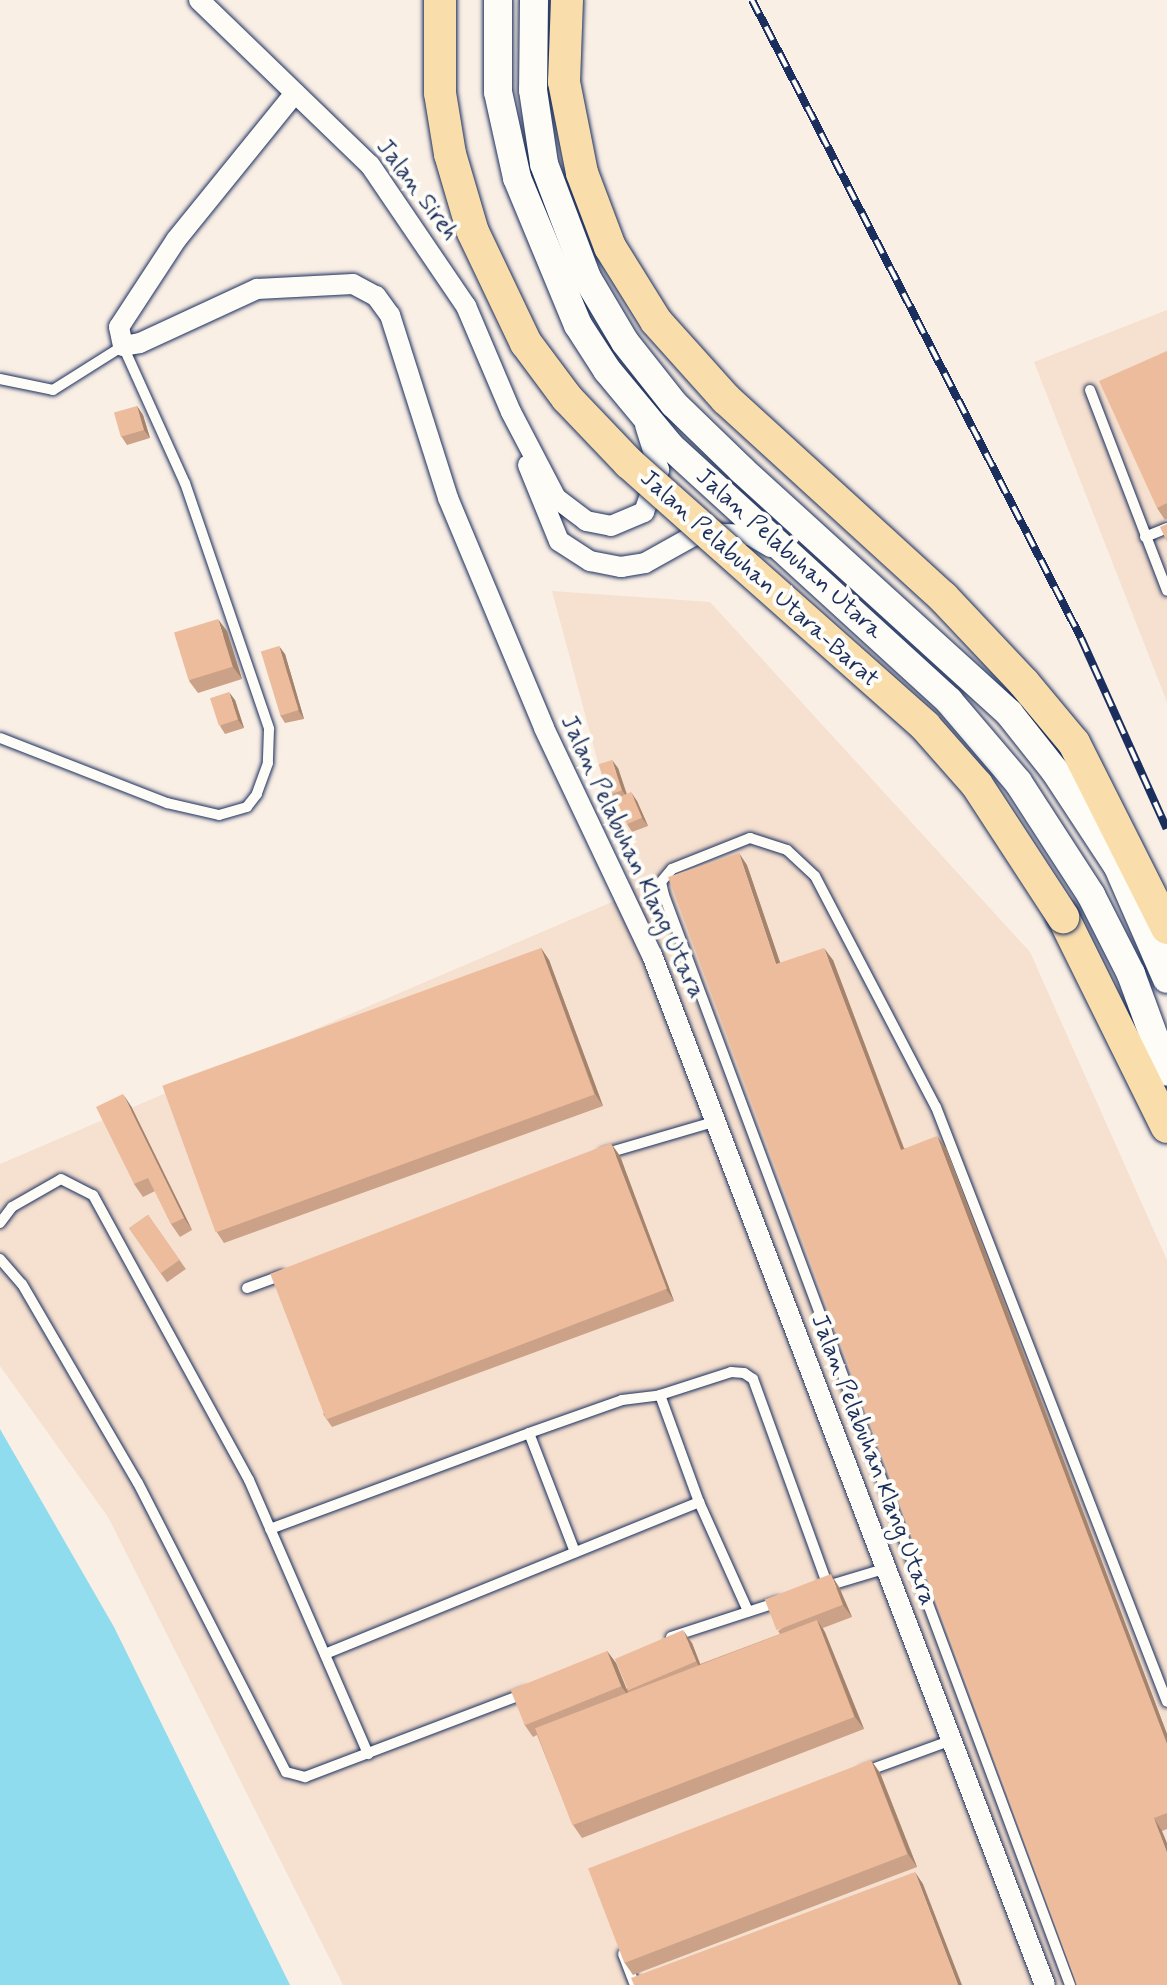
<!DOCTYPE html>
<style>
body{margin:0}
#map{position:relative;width:1167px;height:1985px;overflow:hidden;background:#faefe5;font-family:Mynerve,sans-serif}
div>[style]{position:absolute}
.built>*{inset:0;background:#f6e0cf}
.water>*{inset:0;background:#8fdcef}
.roads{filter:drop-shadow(0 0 2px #1b2f5e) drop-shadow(0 0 2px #1b2f5e)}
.service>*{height:10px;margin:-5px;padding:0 5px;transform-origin:5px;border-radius:5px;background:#fdfcf7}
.minor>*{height:20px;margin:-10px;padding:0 10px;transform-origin:10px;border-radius:10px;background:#fdfcf7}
.secondary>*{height:28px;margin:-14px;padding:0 14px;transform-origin:14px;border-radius:14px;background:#fdfcf7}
.primary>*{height:32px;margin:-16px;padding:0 16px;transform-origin:16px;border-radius:16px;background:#f9ddab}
.rail>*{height:8px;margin-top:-4px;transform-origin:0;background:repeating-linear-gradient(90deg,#fdfcf7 0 15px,#1b2f5e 0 30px);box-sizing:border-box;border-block:2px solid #1b2f5e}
.bridges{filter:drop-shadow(0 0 2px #1b2f5e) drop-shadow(0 0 2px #1b2f5e)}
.primary-bridge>*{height:32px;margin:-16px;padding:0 16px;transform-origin:16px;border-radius:16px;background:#f9ddab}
.wall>*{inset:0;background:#cba287;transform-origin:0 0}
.shaded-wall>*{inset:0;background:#a5846e}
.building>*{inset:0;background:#ecbc9d;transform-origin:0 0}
span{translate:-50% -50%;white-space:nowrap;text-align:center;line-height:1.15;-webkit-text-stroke:8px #fdfcf7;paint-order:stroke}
.street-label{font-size:24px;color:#1b2f5e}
</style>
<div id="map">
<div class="built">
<div style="clip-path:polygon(1167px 310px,1167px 702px,1034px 362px)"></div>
<div style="clip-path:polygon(552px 591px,710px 602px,1030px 952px,1167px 1260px,1167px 1985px,343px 1985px,108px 1517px,0 1366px,0 1164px,633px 893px)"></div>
</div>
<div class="water">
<div style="clip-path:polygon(0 1429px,114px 1627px,290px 1985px,0 1985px)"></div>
</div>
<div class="roads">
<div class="service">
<div style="left:0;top:379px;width:54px;rotate:11.7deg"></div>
<div style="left:53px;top:390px;width:83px;rotate:-32.2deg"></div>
<div style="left:123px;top:346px;width:150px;rotate:65.7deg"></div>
<div style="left:185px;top:483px;width:260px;rotate:71.1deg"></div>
<div style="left:269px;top:729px;width:34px;rotate:92deg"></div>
<div style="left:268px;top:763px;width:33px;rotate:110deg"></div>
<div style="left:257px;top:794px;width:16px;rotate:128deg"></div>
<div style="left:247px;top:807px;width:29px;rotate:164deg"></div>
<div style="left:219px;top:815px;width:53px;rotate:-167deg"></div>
<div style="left:167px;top:803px;width:179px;rotate:-158.7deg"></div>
<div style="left:1090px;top:390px;width:215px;rotate:69deg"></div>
<div style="left:1145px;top:537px;width:24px;rotate:-22deg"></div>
<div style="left:604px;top:1154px;width:118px;rotate:-16.3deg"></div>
<div style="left:0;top:1223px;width:20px;rotate:-53deg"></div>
<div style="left:12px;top:1207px;width:56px;rotate:-29.7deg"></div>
<div style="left:61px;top:1179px;width:36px;rotate:27deg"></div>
<div style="left:93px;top:1195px;width:325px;rotate:61.3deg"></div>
<div style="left:249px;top:1480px;width:299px;rotate:66.5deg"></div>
<div style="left:0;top:1259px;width:33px;rotate:49deg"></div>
<div style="left:22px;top:1284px;width:230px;rotate:59.8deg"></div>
<div style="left:138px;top:1483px;width:325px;rotate:62.9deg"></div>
<div style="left:286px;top:1772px;width:20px;rotate:15deg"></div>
<div style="left:305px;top:1777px;width:236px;rotate:-20.8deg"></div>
<div style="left:247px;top:1288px;width:37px;rotate:-20deg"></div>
<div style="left:660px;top:1395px;width:114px;rotate:70deg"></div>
<div style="left:529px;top:1433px;width:99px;rotate:-19.5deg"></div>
<div style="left:622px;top:1400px;width:38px;rotate:-7deg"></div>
<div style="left:660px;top:1395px;width:75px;rotate:-17.9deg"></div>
<div style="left:731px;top:1372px;width:13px;rotate:4deg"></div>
<div style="left:744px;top:1373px;width:11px;rotate:34deg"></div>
<div style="left:753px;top:1379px;width:220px;rotate:70.1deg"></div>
<div style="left:270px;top:1529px;width:276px;rotate:-20.3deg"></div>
<div style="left:529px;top:1433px;width:128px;rotate:68.9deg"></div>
<div style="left:827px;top:1586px;width:63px;rotate:-16.7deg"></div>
<div style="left:671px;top:1637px;width:113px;rotate:-18.1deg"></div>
<div style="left:325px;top:1654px;width:404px;rotate:-22.1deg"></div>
<div style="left:699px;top:1502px;width:120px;rotate:65.8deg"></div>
<div style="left:864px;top:1772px;width:94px;rotate:-20deg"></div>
<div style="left:623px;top:1954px;width:31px;rotate:69deg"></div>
<div style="left:1070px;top:1985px;width:1163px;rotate:-110.43deg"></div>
<div style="left:664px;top:895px;width:13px;rotate:-103deg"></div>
<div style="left:661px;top:882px;width:17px;rotate:-50deg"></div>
<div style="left:672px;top:869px;width:84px;rotate:-21.7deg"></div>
<div style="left:750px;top:838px;width:39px;rotate:18deg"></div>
<div style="left:787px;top:850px;width:38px;rotate:43deg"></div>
<div style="left:815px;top:876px;width:261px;rotate:62.4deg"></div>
<div style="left:936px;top:1107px;width:638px;rotate:68.78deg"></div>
</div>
<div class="minor">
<div style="left:199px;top:0;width:238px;rotate:44deg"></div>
<div style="left:370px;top:165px;width:171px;rotate:55.8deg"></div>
<div style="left:466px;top:306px;width:115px;rotate:67deg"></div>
<div style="left:511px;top:412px;width:97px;rotate:62.4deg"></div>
<div style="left:556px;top:498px;width:38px;rotate:37deg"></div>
<div style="left:586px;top:521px;width:25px;rotate:11deg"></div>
<div style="left:611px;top:526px;width:36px;rotate:-23deg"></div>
<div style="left:644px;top:512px;width:45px;rotate:-70.3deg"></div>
<div style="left:659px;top:470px;width:47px;rotate:-107.3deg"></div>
<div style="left:295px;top:93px;width:189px;rotate:129deg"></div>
<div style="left:176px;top:240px;width:104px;rotate:123.2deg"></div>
<div style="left:119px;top:327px;width:19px;rotate:78deg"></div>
<div style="left:123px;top:346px;width:17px;rotate:-10deg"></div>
<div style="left:140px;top:343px;width:129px;rotate:-24.8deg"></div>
<div style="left:257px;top:289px;width:96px;rotate:-3deg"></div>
<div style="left:353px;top:284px;width:26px;rotate:28deg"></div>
<div style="left:376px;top:296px;width:24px;rotate:54deg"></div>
<div style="left:390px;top:315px;width:192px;rotate:72.4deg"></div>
<div style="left:448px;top:498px;width:249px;rotate:67.3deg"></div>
<div style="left:544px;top:728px;width:251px;rotate:64.6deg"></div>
<div style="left:652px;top:955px;width:1102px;rotate:69.12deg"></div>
<div style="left:528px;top:465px;width:82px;rotate:67.8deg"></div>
<div style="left:559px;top:541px;width:37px;rotate:33deg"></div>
<div style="left:590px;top:561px;width:32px;rotate:11deg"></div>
<div style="left:621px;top:567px;width:24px;rotate:-9deg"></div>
<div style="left:645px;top:563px;width:62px;rotate:-29.1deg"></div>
<div style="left:699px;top:533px;width:51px;rotate:2.2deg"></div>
<div style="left:750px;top:535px;width:24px;rotate:30deg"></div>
</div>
<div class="secondary">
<div style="left:498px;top:0;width:92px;rotate:90deg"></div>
<div style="left:498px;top:92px;width:88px;rotate:77.5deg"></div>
<div style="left:517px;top:178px;width:159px;rotate:67.5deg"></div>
<div style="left:578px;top:325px;width:54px;rotate:57.2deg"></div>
<div style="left:607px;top:370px;width:99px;rotate:50.3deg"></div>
<div style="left:670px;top:446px;width:378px;rotate:42.4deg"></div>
<div style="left:949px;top:701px;width:106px;rotate:49.6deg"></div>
<div style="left:1018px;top:782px;width:135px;rotate:57.1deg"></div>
<div style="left:1091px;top:895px;width:89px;rotate:63.1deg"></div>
<div style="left:1131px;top:974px;width:104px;rotate:69.8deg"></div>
<div style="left:534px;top:0;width:90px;rotate:90.6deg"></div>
<div style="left:533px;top:90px;width:75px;rotate:81.5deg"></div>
<div style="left:544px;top:164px;width:122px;rotate:69.3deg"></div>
<div style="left:587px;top:278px;width:74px;rotate:59.3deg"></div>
<div style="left:625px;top:342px;width:79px;rotate:51.7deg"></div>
<div style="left:674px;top:404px;width:95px;rotate:44.1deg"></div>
<div style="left:742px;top:470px;width:361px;rotate:42.3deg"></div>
<div style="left:1009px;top:713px;width:74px;rotate:51.6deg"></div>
<div style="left:1055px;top:771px;width:115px;rotate:56.7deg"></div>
<div style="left:1118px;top:867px;width:122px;rotate:66.4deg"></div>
</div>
<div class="primary">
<div style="left:567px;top:0;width:82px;rotate:92.1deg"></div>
<div style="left:564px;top:82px;width:93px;rotate:78.8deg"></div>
<div style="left:582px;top:173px;width:79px;rotate:69.3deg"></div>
<div style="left:610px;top:247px;width:87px;rotate:58.1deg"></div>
<div style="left:656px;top:321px;width:105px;rotate:48.1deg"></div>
<div style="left:726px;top:399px;width:294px;rotate:42.4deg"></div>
<div style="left:943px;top:597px;width:118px;rotate:46.7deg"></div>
<div style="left:1024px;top:683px;width:78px;rotate:50.2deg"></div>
<div style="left:1074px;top:743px;width:207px;rotate:63.3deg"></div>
<div style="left:1063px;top:917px;width:234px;rotate:63.7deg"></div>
</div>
</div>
<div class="rail">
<div style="left:752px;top:0;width:718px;rotate:62.72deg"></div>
<div style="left:1081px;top:638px;width:209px;rotate:65.8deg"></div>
</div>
<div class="bridges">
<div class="primary-bridge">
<div style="left:440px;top:0;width:93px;rotate:90deg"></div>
<div style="left:440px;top:93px;width:62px;rotate:80.7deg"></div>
<div style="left:450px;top:154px;width:81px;rotate:73.6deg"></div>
<div style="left:473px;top:232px;width:123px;rotate:64.5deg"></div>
<div style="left:526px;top:343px;width:69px;rotate:53.3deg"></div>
<div style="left:567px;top:398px;width:90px;rotate:46.4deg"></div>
<div style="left:629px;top:463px;width:396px;rotate:41.6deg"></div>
<div style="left:925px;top:726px;width:79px;rotate:48.6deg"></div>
<div style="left:977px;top:785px;width:158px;rotate:56.9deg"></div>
</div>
</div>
<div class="wall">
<div style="clip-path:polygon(1167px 351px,1167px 519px,1165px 520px,1157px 508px)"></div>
<div style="clip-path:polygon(137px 406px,143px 415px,150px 438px,127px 445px,121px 436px)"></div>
<div style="clip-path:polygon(227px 631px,242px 679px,198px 693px,189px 681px)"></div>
<div style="clip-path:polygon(285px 654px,304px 719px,285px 723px,280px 715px)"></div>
<div style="clip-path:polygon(235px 700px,244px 728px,225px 734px,220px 726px)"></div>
<div style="clip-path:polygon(618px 768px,627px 794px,637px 801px,648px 826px,632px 832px,627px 824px,618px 802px,615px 803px,609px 795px)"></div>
<div style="clip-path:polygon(747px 865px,780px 963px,833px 960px,904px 1148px,946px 1148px,1167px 1734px,1167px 1829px,1162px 1831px,1077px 1985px)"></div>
<div style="clip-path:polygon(541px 948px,549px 960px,603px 1106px,224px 1243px,216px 1231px)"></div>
<div style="clip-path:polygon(131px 1106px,192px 1230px,180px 1237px,171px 1224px,155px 1191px,143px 1197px,134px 1184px)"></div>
<div style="clip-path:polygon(620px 1156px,674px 1301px,332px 1427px,323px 1414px)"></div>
<div style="left:148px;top:1215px;width:66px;height:23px;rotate:55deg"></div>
<div style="clip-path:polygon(839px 1587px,852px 1617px,823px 1628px,864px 1729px,582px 1838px,573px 1825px,537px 1735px,533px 1737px,524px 1724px,607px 1651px,616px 1663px,628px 1692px,626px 1689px,692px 1643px,700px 1664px,780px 1634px,778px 1631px)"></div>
<div style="clip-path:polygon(871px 1760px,880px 1773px,917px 1867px,633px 1975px,624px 1962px)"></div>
</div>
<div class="shaded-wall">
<div style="clip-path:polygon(137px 406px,143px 415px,150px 438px,144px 430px)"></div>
<div style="clip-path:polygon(218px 619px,227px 631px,242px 679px,233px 667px)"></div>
<div style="clip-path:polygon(279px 646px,285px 654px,304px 719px,298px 710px)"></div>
<div style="clip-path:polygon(229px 692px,235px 700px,244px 728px,238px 720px)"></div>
<div style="clip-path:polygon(612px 760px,618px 768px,628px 799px,622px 790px)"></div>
<div style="clip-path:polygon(631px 792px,637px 801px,648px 826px,642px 818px)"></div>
<div style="clip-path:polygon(739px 853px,747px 865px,785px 977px,776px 964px)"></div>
<div style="clip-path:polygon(541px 948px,549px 960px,603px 1106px,595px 1094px)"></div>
<div style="clip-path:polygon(824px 948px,833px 960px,909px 1162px,901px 1150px)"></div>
<div style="clip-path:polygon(123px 1094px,131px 1106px,192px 1230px,184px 1218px)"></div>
<div style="clip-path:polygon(937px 1136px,946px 1148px,1167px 1734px,1167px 1744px)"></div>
<div style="clip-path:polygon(611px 1143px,620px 1156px,674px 1301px,666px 1289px)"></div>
<div style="clip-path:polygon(831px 1574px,839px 1587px,852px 1617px,843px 1605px)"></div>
<div style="clip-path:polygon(817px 1620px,825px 1632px,864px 1729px,855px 1717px)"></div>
<div style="clip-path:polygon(683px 1630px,692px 1643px,704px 1674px,696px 1661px)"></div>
<div style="clip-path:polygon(607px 1651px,616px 1663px,630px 1698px,621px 1686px)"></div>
<div style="clip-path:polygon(871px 1760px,880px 1773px,917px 1867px,908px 1854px)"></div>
<div style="clip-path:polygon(1154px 1818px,1162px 1831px,1167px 1843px,1167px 1853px)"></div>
<div style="clip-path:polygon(915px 1872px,923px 1884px,962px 1985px,958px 1985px)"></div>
</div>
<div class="building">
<div style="clip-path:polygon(1167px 351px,1167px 503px,1157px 508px,1099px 381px)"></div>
<div style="left:137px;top:406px;width:25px;height:24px;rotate:74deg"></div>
<div style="clip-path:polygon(1167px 524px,1167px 542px,1160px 527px)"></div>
<div style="left:218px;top:619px;width:50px;height:46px;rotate:73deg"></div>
<div style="left:279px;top:646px;width:67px;height:19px;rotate:73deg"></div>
<div style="left:229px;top:692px;width:29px;height:20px;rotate:72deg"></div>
<div style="left:612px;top:760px;width:32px;height:14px;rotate:72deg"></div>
<div style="left:631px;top:792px;width:28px;height:16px;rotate:67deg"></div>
<div style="clip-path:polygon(739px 853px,776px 964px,824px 948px,901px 1150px,937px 1136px,1167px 1744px,1167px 1813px,1154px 1818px,1167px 1853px,1167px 1985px,1077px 1985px,668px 877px)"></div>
<div style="left:541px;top:948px;width:156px;height:403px;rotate:70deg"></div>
<div style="clip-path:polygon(123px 1094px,184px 1218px,171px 1224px,148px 1178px,134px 1184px,96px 1107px)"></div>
<div style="left:611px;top:1143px;width:156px;height:365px;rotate:69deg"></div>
<div style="left:148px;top:1215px;width:55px;height:23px;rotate:55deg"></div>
<div style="left:831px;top:1574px;width:33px;height:71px;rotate:69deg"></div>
<div style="left:817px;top:1620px;width:104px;height:302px;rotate:69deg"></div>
<div style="left:683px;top:1630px;width:34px;height:74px;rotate:67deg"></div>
<div style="left:607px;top:1651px;width:38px;height:104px;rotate:68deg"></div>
<div style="left:871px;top:1760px;width:101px;height:303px;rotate:69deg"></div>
<div style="clip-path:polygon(915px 1872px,958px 1985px,634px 1985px,631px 1978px)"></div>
</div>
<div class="street-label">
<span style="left:417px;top:190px;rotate:53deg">Jalan Sireh</span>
<span style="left:789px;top:554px;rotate:42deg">Jalan Pelabuhan Utara</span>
<span style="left:759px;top:579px;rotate:42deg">Jalan Pelabuhan Utara-Barat</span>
<span style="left:632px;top:857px;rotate:65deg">Jalan Pelabuhan Klang Utara</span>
<span style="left:873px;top:1460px;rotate:69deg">Jalan Pelabuhan Klang Utara</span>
</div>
</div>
